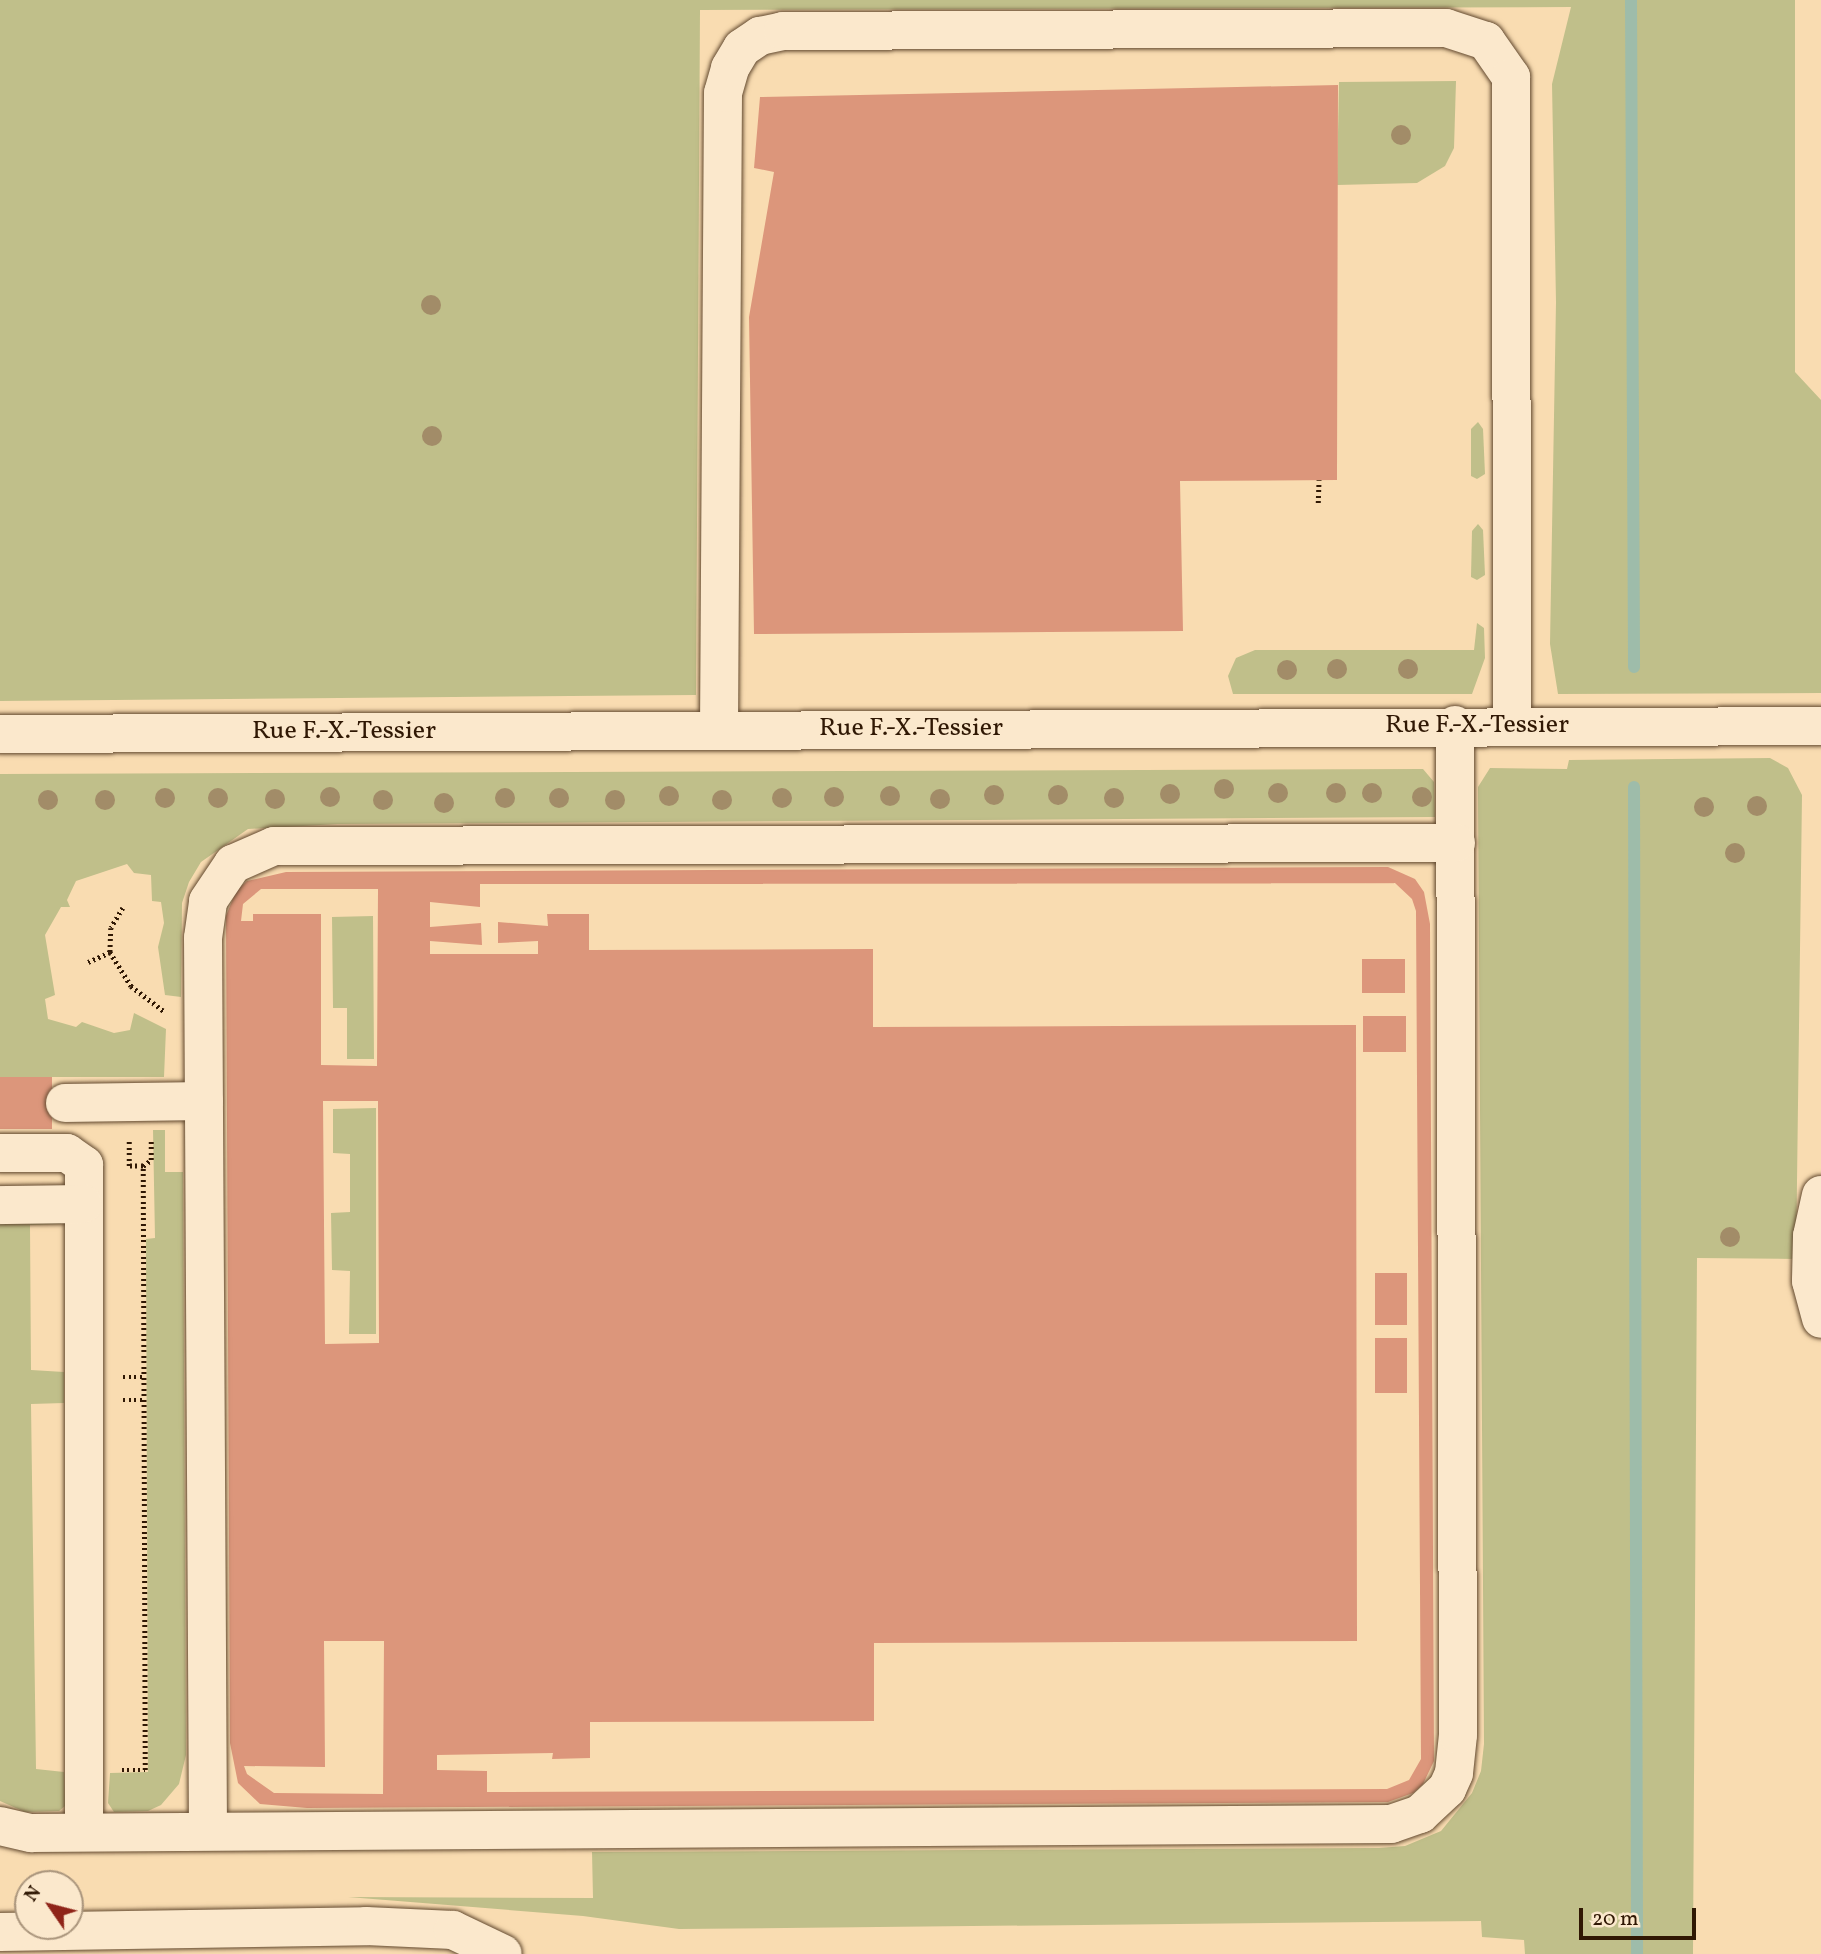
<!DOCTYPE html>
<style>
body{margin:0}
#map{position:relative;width:1821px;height:1954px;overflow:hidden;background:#f9dcb1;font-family:Vollkorn,serif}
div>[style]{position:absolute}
.green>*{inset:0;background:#c0bf8a}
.stream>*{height:12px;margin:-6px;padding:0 6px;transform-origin:6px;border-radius:6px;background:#9ebcaa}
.building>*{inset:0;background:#dc967b;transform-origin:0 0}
.path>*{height:4.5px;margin-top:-2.25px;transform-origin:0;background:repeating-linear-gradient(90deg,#301804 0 2px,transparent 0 5.5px)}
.roads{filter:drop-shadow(0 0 2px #62492f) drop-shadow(0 0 2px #62492f)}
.minor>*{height:38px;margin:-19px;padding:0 19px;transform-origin:19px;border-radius:19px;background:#fbe8cc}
.trees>*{width:20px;height:20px;margin:-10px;border-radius:50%;background:#a28c68}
span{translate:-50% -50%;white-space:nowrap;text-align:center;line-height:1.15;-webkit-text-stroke:5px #fbe8cc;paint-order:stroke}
.street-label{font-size:26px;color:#301804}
.north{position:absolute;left:14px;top:1870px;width:70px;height:70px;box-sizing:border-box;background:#fbe8cc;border:2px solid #aa957c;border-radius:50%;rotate:305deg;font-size:19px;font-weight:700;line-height:28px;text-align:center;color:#301804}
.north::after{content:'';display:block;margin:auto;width:24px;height:32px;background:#8f2418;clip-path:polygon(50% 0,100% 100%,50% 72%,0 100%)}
.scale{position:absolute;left:1579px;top:1908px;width:117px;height:32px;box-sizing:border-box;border:4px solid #301804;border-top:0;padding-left:9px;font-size:21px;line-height:24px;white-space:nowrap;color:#301804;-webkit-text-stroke:5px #fbe8cc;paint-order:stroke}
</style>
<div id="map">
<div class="green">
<div style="clip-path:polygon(0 0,1795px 0,1795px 372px,1821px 400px,1821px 693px,1558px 694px,1550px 644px,1556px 302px,1552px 84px,1571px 7px,700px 10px,696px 695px,0 701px)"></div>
<div style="clip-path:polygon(1456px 81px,1454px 148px,1445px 166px,1417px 183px,1337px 185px,1339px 82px)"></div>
<div style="clip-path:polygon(1478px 422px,1483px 429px,1485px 474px,1477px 479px,1471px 476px,1471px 429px)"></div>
<div style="clip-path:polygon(1478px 524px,1483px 530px,1485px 575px,1477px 580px,1471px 577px,1472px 531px)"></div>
<div style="clip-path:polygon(1477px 623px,1484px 628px,1485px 658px,1472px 694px,1233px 694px,1228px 676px,1236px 658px,1255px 650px,1474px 650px)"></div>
<div style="clip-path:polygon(1770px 758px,1788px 768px,1802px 795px,1796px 1259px,1697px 1258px,1693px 1954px,1525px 1954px,1524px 1940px,1482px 1937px,1481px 1921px,679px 1929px,583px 1916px,348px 1897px,593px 1898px,592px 1852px,1379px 1848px,1405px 1846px,1441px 1831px,1472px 1793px,1481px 1771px,1484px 1744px,1478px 787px,1490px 768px,1567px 769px,1569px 760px)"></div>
<div style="clip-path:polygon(1423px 769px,1434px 782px,1435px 817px,338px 824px,248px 829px,201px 862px,189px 882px,182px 903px,181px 997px,165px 995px,158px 947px,164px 923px,161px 902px,152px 901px,151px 875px,134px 873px,127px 864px,76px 881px,67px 900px,70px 907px,61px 907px,45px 935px,55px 995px,45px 999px,48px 1019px,76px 1027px,82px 1022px,114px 1033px,130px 1030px,134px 1013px,166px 1029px,164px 1077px,0 1077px,0 774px)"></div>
<div style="clip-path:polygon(373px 916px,374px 1059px,347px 1059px,347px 1008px,333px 1008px,332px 917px)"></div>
<div style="clip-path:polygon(376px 1108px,376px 1334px,349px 1334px,350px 1271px,332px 1270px,331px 1213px,350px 1212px,350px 1154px,333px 1153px,333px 1109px)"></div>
<div style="clip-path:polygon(153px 1130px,165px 1130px,165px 1172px,183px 1172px,186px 1755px,179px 1784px,161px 1805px,148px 1811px,114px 1812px,108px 1803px,110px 1773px,148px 1772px,146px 1239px,155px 1238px)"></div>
<div style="clip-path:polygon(62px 1216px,61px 1224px,30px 1225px,31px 1370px,64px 1372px,64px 1403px,31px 1404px,36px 1769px,64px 1772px,65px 1806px,59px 1811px,25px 1812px,0 1801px,0 1218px)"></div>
</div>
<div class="stream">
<div style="left:1631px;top:0;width:667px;rotate:89.74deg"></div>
<div style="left:1634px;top:787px;width:1167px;rotate:89.85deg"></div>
</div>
<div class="building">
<div style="clip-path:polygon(1338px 85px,1337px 480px,1180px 481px,1183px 631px,754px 634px,749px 317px,774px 172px,754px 168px,760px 97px)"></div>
<div style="clip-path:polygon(evenodd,1388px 867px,1415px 879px,1424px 892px,1430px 924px,1434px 1761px,1423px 1784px,1413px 1793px,1388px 1802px,307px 1808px,260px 1804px,238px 1783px,230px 1743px,226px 916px,236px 891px,247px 881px,286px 872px,1388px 867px,1395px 883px,1412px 899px,1416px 911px,1421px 1759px,1409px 1780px,1387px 1789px,487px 1792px,487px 1771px,437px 1770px,437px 1755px,553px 1753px,552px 1759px,590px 1758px,590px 1722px,874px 1721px,874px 1643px,1357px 1641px,1356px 1025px,873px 1027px,873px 949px,589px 950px,589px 914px,547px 914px,548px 926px,498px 922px,498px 943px,538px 941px,538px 954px,430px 954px,430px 941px,482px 945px,481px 923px,430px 927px,430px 902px,480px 907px,480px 884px,1395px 883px,1388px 867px,261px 889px,378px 889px,377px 1066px,321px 1065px,321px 914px,253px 914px,253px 921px,241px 921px,243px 904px,261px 889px,1388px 867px,323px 1101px,378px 1101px,379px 1343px,325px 1344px,323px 1101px,1388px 867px,324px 1641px,384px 1641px,383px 1794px,274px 1793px,247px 1774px,244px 1766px,325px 1767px,324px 1641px)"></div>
<div style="left:1362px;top:959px;width:43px;height:34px"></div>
<div style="left:1363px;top:1016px;width:43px;height:36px"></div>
<div style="left:0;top:1077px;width:52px;height:52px"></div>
<div style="left:1375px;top:1273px;width:32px;height:52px"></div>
<div style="left:1375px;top:1338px;width:32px;height:55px"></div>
</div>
<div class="path">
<div style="left:1318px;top:503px;width:23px;rotate:-88deg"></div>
<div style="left:123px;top:908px;width:23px;rotate:121deg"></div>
<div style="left:111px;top:928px;width:24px;rotate:92deg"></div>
<div style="left:110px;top:952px;width:40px;rotate:58deg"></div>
<div style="left:131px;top:986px;width:43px;rotate:37.4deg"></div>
<div style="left:88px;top:962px;width:24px;rotate:-24deg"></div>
<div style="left:143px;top:1166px;width:10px;rotate:-37deg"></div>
<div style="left:151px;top:1160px;width:20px;rotate:-90deg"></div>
<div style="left:123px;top:1377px;width:21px"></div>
<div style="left:123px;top:1400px;width:21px"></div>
<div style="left:122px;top:1770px;width:23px"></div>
<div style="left:145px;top:1770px;width:604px;rotate:-90.19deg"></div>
<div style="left:143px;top:1166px;width:14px;rotate:180deg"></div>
<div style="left:129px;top:1166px;width:25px;rotate:-90deg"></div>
</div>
<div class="roads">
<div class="minor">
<div style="left:719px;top:730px;width:637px;rotate:-89.64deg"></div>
<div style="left:723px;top:93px;width:26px;rotate:-74deg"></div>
<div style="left:730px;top:68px;width:23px;rotate:-59deg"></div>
<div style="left:742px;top:48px;width:22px;rotate:-34deg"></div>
<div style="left:760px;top:36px;width:24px;rotate:-12deg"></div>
<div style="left:783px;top:31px;width:663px;rotate:-0.26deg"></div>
<div style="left:1446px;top:28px;width:42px;rotate:18deg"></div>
<div style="left:1486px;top:41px;width:44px;rotate:55.2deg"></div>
<div style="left:1511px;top:77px;width:649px;rotate:89.91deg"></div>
<div style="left:0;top:734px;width:1821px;rotate:-0.25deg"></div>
<div style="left:65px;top:1103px;width:139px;rotate:-0.8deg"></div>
<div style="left:0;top:1153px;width:67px"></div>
<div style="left:67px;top:1153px;width:21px;rotate:35deg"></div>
<div style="left:84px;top:1165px;width:666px;rotate:90deg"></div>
<div style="left:1821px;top:1195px;width:42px;rotate:102.4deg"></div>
<div style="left:1812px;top:1236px;width:45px;rotate:91.3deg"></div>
<div style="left:1811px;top:1281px;width:39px;rotate:75deg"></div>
<div style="left:0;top:1205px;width:83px;rotate:-0.7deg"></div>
<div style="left:0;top:1826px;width:32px;rotate:13deg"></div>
<div style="left:31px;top:1833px;width:1360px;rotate:-0.38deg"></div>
<div style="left:1391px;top:1824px;width:31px;rotate:-19deg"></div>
<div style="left:1420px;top:1814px;width:37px;rotate:-43deg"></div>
<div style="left:1447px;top:1789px;width:17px;rotate:-66deg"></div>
<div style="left:1454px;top:1773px;width:38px;rotate:-84deg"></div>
<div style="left:1458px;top:1735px;width:1010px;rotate:-90.17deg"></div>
<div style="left:208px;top:1830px;width:892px;rotate:-90.32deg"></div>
<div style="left:203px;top:938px;width:37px;rotate:-82deg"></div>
<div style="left:208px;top:901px;width:45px;rotate:-56deg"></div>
<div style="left:233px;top:864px;width:45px;rotate:-23.7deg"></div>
<div style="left:274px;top:846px;width:1182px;rotate:-0.15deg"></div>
<div style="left:0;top:1932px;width:366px;rotate:-0.9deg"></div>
<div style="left:366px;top:1926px;width:87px;rotate:2.6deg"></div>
<div style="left:453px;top:1930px;width:55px;rotate:25.6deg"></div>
</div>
</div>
<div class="trees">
<div style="left:1401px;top:135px"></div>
<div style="left:431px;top:305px"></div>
<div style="left:432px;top:436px"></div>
<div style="left:1337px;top:669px"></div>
<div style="left:1408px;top:669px"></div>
<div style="left:1287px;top:670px"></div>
<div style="left:1224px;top:789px"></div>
<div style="left:1278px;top:793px"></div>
<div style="left:1336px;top:793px"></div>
<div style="left:1372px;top:793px"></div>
<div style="left:1170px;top:794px"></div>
<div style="left:994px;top:795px"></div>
<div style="left:1058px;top:795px"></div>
<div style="left:669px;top:796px"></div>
<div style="left:890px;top:796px"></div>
<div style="left:330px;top:797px"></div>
<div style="left:834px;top:797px"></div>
<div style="left:1422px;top:797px"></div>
<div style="left:165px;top:798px"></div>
<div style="left:218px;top:798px"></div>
<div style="left:505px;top:798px"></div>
<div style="left:559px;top:798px"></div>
<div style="left:782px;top:798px"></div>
<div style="left:1114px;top:798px"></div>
<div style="left:275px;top:799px"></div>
<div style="left:940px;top:799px"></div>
<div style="left:48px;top:800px"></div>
<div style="left:105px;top:800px"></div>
<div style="left:383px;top:800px"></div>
<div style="left:615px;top:800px"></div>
<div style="left:722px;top:800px"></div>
<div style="left:444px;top:803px"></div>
<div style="left:1757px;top:806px"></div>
<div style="left:1704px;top:807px"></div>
<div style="left:1735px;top:853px"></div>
<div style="left:1730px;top:1237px"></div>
</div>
<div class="street-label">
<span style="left:1477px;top:726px">Rue F.-X.-Tessier</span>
<span style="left:911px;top:729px">Rue F.-X.-Tessier</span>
<span style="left:344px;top:732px">Rue F.-X.-Tessier</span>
</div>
<div class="north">N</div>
<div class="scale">20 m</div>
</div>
